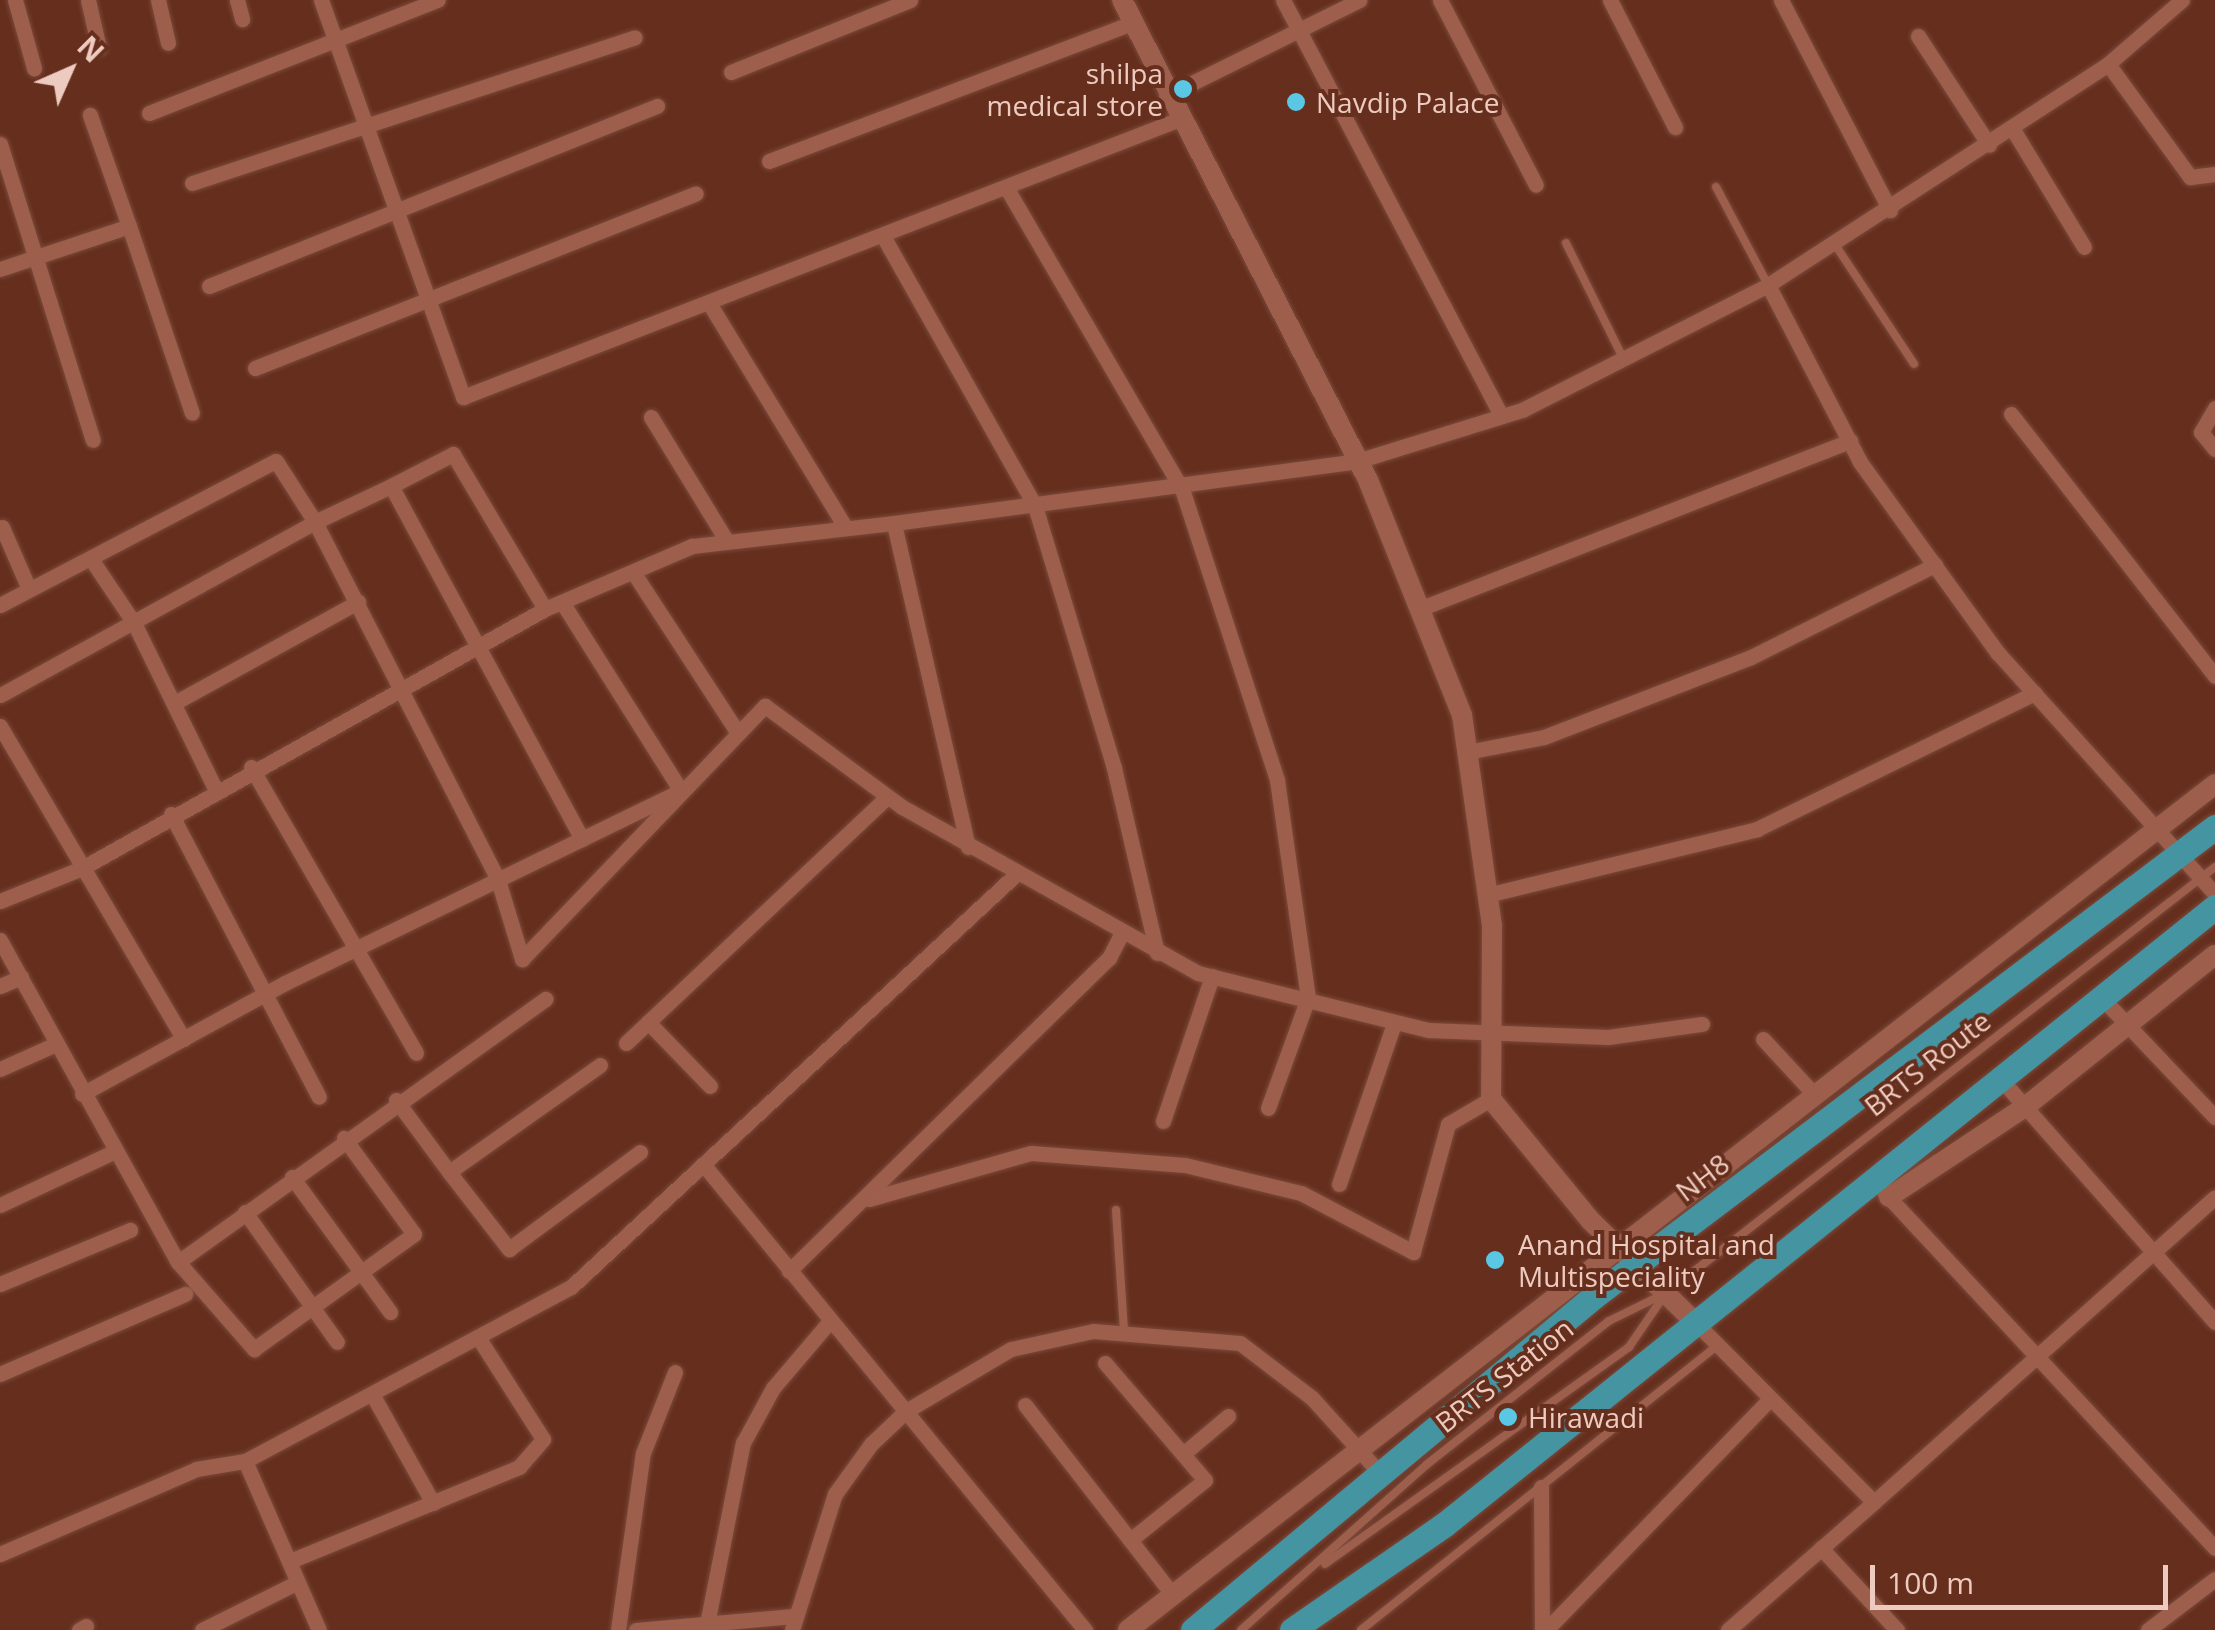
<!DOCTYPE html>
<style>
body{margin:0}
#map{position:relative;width:2215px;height:1630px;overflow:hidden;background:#662e1d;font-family:"Open Sans",sans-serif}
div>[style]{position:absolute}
.roads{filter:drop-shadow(0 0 2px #7a4a3b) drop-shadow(0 0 2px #7a4a3b)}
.service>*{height:8px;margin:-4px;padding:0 4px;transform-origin:4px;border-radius:4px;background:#9d5f4c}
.minor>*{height:15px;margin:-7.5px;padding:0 7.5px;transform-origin:7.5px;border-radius:7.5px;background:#9d5f4c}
.tertiary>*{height:20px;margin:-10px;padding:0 10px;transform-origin:10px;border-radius:10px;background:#9d5f4c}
.primary>*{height:25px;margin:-12.5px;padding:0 12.5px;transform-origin:12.5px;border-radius:12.5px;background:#4594a1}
.dots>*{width:28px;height:28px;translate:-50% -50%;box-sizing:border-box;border:5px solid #662e1d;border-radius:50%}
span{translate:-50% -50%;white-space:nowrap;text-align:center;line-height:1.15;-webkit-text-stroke:8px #662e1d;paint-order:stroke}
.poi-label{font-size:28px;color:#eecbc0}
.right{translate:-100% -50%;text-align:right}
.left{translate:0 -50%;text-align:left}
.street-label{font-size:28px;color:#eecbc0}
.north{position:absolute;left:20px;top:20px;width:100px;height:100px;-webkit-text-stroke:8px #662e1d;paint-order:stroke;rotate:45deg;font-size:28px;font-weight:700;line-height:40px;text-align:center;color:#eecbc0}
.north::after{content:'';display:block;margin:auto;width:35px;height:45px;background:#eecbc0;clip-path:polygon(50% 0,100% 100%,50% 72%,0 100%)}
.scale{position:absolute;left:1870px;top:1565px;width:298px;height:45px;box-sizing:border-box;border:5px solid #eecbc0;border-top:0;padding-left:12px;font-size:30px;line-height:35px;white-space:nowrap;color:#eecbc0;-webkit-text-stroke:8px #662e1d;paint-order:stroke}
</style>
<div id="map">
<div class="roads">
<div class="service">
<div style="left:1716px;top:187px;width:111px;rotate:62deg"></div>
<div style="left:1566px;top:243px;width:131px;rotate:63.6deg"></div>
<div style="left:1834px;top:243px;width:145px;rotate:56.5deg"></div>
<div style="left:1116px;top:1210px;width:121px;rotate:86.2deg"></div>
<div style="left:1325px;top:1564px;width:374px;rotate:-35.5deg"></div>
<div style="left:1629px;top:1347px;width:62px;rotate:-55.5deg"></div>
<div style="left:1241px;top:1630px;width:248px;rotate:-41.7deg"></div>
<div style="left:1426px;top:1465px;width:233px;rotate:-38.2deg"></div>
<div style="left:1609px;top:1321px;width:64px;rotate:-26.2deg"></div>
<div style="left:1666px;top:1293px;width:695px;rotate:-37.81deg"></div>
<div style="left:1361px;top:1630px;width:455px;rotate:-38.6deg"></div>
</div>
<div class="minor">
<div style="left:15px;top:0;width:71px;rotate:74.4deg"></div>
<div style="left:88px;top:0;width:49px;rotate:77.1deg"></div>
<div style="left:158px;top:0;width:44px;rotate:76.9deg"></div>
<div style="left:237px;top:0;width:20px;rotate:75deg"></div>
<div style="left:321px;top:0;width:422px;rotate:70.3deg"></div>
<div style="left:463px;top:397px;width:766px;rotate:-21.2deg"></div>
<div style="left:1283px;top:0;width:470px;rotate:62.3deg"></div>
<div style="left:1440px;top:0;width:208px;rotate:62.6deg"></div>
<div style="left:1610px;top:0;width:143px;rotate:62.9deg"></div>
<div style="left:1781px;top:0;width:237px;rotate:62.6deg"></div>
<div style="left:1918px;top:36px;width:130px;rotate:56.9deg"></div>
<div style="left:2108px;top:64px;width:140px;rotate:54deg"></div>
<div style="left:2190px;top:177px;width:25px;rotate:-7deg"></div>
<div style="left:731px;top:72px;width:193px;rotate:-21.9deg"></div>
<div style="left:1166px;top:96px;width:216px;rotate:-26.4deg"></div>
<div style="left:149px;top:113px;width:310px;rotate:-21.4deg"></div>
<div style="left:2012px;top:128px;width:139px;rotate:58.8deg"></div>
<div style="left:0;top:144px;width:310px;rotate:72.6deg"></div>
<div style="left:769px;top:161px;width:389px;rotate:-20.8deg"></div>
<div style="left:192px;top:183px;width:466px;rotate:-18.2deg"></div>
<div style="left:1006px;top:187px;width:350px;rotate:59.8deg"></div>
<div style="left:1182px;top:489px;width:306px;rotate:71.9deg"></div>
<div style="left:1277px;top:780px;width:220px;rotate:81.9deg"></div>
<div style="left:1308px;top:998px;width:117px;rotate:110deg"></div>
<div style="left:129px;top:226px;width:197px;rotate:71.4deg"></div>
<div style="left:883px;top:236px;width:310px;rotate:60.6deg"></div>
<div style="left:1035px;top:506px;width:274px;rotate:73.2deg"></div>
<div style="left:1114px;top:768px;width:190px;rotate:76.9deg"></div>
<div style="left:0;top:269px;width:136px;rotate:-18.4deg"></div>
<div style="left:129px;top:226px;width:118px;rotate:-109.4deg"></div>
<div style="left:1768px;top:285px;width:406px;rotate:-33deg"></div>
<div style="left:2108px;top:64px;width:98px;rotate:-40.9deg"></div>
<div style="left:209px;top:286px;width:483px;rotate:-21.9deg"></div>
<div style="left:709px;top:303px;width:262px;rotate:58.7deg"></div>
<div style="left:255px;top:368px;width:474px;rotate:-21.6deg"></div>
<div style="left:2215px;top:408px;width:28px;rotate:120deg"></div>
<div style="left:2201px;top:432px;width:22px;rotate:51deg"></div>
<div style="left:2011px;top:414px;width:332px;rotate:52.1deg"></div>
<div style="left:651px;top:417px;width:142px;rotate:58.6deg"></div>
<div style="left:391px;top:486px;width:70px;rotate:-27.3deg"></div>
<div style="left:453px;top:454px;width:180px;rotate:59.3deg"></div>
<div style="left:2px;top:527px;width:68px;rotate:66.5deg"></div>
<div style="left:91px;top:559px;width:77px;rotate:56.1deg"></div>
<div style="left:134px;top:623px;width:182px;rotate:63.9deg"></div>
<div style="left:633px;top:572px;width:192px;rotate:56.9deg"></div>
<div style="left:0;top:605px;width:311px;rotate:-27.6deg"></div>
<div style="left:276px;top:461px;width:72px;rotate:57.4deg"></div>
<div style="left:315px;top:522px;width:359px;rotate:151.2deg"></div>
<div style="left:1419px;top:609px;width:463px;rotate:-21.3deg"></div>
<div style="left:176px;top:702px;width:208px;rotate:-28.8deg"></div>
<div style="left:0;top:726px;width:363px;rotate:59.6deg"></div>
<div style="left:1467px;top:752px;width:78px;rotate:-11deg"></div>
<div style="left:1544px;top:737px;width:222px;rotate:-21.1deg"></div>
<div style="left:1751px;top:657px;width:206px;rotate:-26.6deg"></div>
<div style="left:251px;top:767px;width:330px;rotate:60deg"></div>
<div style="left:171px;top:814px;width:319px;rotate:62.4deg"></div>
<div style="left:582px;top:839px;width:401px;rotate:-118.4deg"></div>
<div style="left:391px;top:486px;width:84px;rotate:154.7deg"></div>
<div style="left:315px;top:522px;width:402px;rotate:62.9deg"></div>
<div style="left:498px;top:880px;width:83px;rotate:73.1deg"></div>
<div style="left:522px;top:959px;width:351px;rotate:-46.2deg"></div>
<div style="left:765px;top:706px;width:170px;rotate:36.4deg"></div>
<div style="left:902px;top:807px;width:339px;rotate:29.3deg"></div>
<div style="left:1198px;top:973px;width:237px;rotate:13.9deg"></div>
<div style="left:1428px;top:1030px;width:180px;rotate:2.2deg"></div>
<div style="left:1608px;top:1037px;width:95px;rotate:-7.9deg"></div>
<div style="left:968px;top:847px;width:332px;rotate:-102.9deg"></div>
<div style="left:894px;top:523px;width:467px;rotate:-7.6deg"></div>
<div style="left:1357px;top:461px;width:173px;rotate:-17.2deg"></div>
<div style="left:1522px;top:410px;width:276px;rotate:-26.9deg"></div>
<div style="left:1768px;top:285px;width:199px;rotate:62.5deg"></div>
<div style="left:1860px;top:462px;width:236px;rotate:54.2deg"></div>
<div style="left:1998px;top:653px;width:324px;rotate:48deg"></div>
<div style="left:1487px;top:895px;width:278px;rotate:-13.7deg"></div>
<div style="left:1757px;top:829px;width:309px;rotate:-26.1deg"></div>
<div style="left:0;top:901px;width:88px;rotate:-21.9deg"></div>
<div style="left:82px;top:868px;width:531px;rotate:-29.22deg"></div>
<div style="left:545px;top:609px;width:160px;rotate:-23.2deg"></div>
<div style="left:692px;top:546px;width:203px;rotate:-6.5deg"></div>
<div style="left:0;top:940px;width:368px;rotate:61.1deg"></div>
<div style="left:178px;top:1262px;width:116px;rotate:48.9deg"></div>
<div style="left:254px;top:1349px;width:197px;rotate:-35.7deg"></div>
<div style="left:414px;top:1234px;width:119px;rotate:-126.1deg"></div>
<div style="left:0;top:986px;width:23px;rotate:-23deg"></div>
<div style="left:2100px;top:996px;width:167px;rotate:46.5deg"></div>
<div style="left:648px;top:1022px;width:89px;rotate:45.9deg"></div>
<div style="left:1763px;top:1039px;width:72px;rotate:47.2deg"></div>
<div style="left:626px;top:1043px;width:359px;rotate:-43.3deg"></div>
<div style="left:0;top:1069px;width:61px;rotate:-24.1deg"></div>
<div style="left:1998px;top:1076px;width:328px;rotate:48.6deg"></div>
<div style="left:82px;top:1094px;width:231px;rotate:-28.7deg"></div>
<div style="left:285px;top:983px;width:440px;rotate:-25.9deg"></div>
<div style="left:681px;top:791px;width:223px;rotate:-122.2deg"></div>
<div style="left:396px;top:1100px;width:89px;rotate:53.6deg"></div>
<div style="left:449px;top:1172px;width:185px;rotate:-35.3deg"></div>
<div style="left:1163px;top:1121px;width:153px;rotate:-71.3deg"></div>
<div style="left:703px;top:1164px;width:603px;rotate:50.66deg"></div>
<div style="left:449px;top:1172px;width:98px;rotate:52.1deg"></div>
<div style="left:509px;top:1249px;width:163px;rotate:-36.5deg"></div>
<div style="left:292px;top:1177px;width:167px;rotate:54deg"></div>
<div style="left:1339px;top:1184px;width:170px;rotate:-71.1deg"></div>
<div style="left:1884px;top:1192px;width:486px;rotate:47.1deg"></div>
<div style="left:869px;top:1199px;width:168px;rotate:-15.9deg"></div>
<div style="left:1031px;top:1153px;width:154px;rotate:4.5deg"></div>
<div style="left:1185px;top:1165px;width:119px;rotate:13.6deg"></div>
<div style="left:1301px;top:1193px;width:127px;rotate:27.8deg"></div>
<div style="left:1413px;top:1252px;width:133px;rotate:-74.7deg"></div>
<div style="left:1448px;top:1124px;width:50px;rotate:-30.2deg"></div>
<div style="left:0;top:1205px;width:125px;rotate:-25.1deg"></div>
<div style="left:245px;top:1212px;width:159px;rotate:54.7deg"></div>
<div style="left:178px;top:1262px;width:452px;rotate:-35.6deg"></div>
<div style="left:789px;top:1271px;width:448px;rotate:-44.4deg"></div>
<div style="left:1109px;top:958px;width:27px;rotate:-63deg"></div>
<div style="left:0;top:1284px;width:141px;rotate:-22.6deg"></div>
<div style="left:1697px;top:1324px;width:251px;rotate:45.2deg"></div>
<div style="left:1874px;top:1502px;width:457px;rotate:-41.8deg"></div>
<div style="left:1105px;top:1363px;width:154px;rotate:49.5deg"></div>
<div style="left:1205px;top:1480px;width:96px;rotate:141.3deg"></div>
<div style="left:0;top:1374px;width:202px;rotate:-23.4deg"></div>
<div style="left:372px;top:1394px;width:125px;rotate:60.8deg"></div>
<div style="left:1025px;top:1405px;width:239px;rotate:52.1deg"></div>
<div style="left:1183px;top:1454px;width:59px;rotate:-40.2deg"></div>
<div style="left:245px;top:1461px;width:184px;rotate:66.4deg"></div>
<div style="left:1541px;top:1487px;width:143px;rotate:89.6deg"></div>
<div style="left:1821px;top:1548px;width:112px;rotate:47.2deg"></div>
<div style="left:0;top:1554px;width:214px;rotate:-23.4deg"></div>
<div style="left:196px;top:1469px;width:50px;rotate:-9.3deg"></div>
<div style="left:245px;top:1461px;width:370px;rotate:-28.1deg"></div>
<div style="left:571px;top:1287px;width:604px;rotate:-42.85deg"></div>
<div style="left:290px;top:1561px;width:248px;rotate:-22.3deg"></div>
<div style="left:519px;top:1467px;width:37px;rotate:-49deg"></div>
<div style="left:543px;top:1439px;width:121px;rotate:-122.5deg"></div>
<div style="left:707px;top:1624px;width:185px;rotate:-78.8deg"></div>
<div style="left:743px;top:1443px;width:63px;rotate:-61.4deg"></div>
<div style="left:773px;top:1388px;width:88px;rotate:-49.6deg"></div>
<div style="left:79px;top:1630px;width:8px;rotate:-30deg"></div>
<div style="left:202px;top:1630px;width:107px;rotate:-26.6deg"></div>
<div style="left:618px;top:1630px;width:179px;rotate:-82deg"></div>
<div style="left:643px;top:1453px;width:87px;rotate:-68.4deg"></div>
<div style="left:636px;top:1630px;width:159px;rotate:-5.1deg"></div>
<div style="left:792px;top:1630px;width:143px;rotate:-72.5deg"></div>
<div style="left:835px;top:1494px;width:62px;rotate:-54.2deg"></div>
<div style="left:871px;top:1444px;width:48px;rotate:-43.3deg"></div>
<div style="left:906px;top:1411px;width:122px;rotate:-30.6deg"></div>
<div style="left:1011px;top:1349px;width:84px;rotate:-12.4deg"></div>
<div style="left:1093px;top:1331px;width:147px;rotate:4.7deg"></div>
<div style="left:1240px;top:1343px;width:91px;rotate:37.4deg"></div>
<div style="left:1312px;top:1398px;width:97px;rotate:47.9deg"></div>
<div style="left:1546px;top:1630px;width:322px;rotate:-45.9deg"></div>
<div style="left:1728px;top:1630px;width:194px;rotate:-41.2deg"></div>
<div style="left:2148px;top:1630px;width:84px;rotate:-37.3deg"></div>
</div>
<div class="tertiary">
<div style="left:1122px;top:0;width:539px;rotate:62.86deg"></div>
<div style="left:1368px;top:480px;width:253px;rotate:68.2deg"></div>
<div style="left:1462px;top:715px;width:212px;rotate:81.9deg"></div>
<div style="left:1492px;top:925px;width:174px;rotate:90.3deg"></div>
<div style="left:1491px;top:1099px;width:156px;rotate:50.7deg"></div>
<div style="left:1590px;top:1220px;width:149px;rotate:44.2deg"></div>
<div style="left:1889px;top:1197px;width:163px;rotate:-33.5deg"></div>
<div style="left:2025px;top:1107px;width:243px;rotate:-38.7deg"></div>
<div style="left:1128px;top:1630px;width:1377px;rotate:-37.89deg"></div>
</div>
<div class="primary">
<div style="left:1193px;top:1630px;width:520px;rotate:-39.78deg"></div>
<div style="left:1593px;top:1297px;width:780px;rotate:-37.08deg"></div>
<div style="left:1292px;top:1630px;width:186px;rotate:-34.7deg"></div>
<div style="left:1445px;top:1524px;width:987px;rotate:-38.71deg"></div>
</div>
</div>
<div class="dots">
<div style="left:1183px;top:89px;background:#5ac8e5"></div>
<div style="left:1296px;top:102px;background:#5ac8e5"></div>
<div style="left:1495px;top:1260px;background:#5ac8e5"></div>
<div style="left:1508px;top:1417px;background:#5ac8e5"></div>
</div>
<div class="poi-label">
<span class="right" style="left:1163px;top:89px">shilpa<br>medical store</span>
<span class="left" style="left:1316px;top:102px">Navdip Palace</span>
<span class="left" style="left:1518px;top:1260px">Anand Hospital and<br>Multispeciality</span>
<span class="left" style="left:1528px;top:1417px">Hirawadi</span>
</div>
<div class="street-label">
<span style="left:1927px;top:1063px;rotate:-38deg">BRTS Route</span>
<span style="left:1702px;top:1177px;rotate:-37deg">NH8</span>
<span style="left:1504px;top:1375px;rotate:-38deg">BRTS Station</span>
</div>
<div class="north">N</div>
<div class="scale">100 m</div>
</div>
